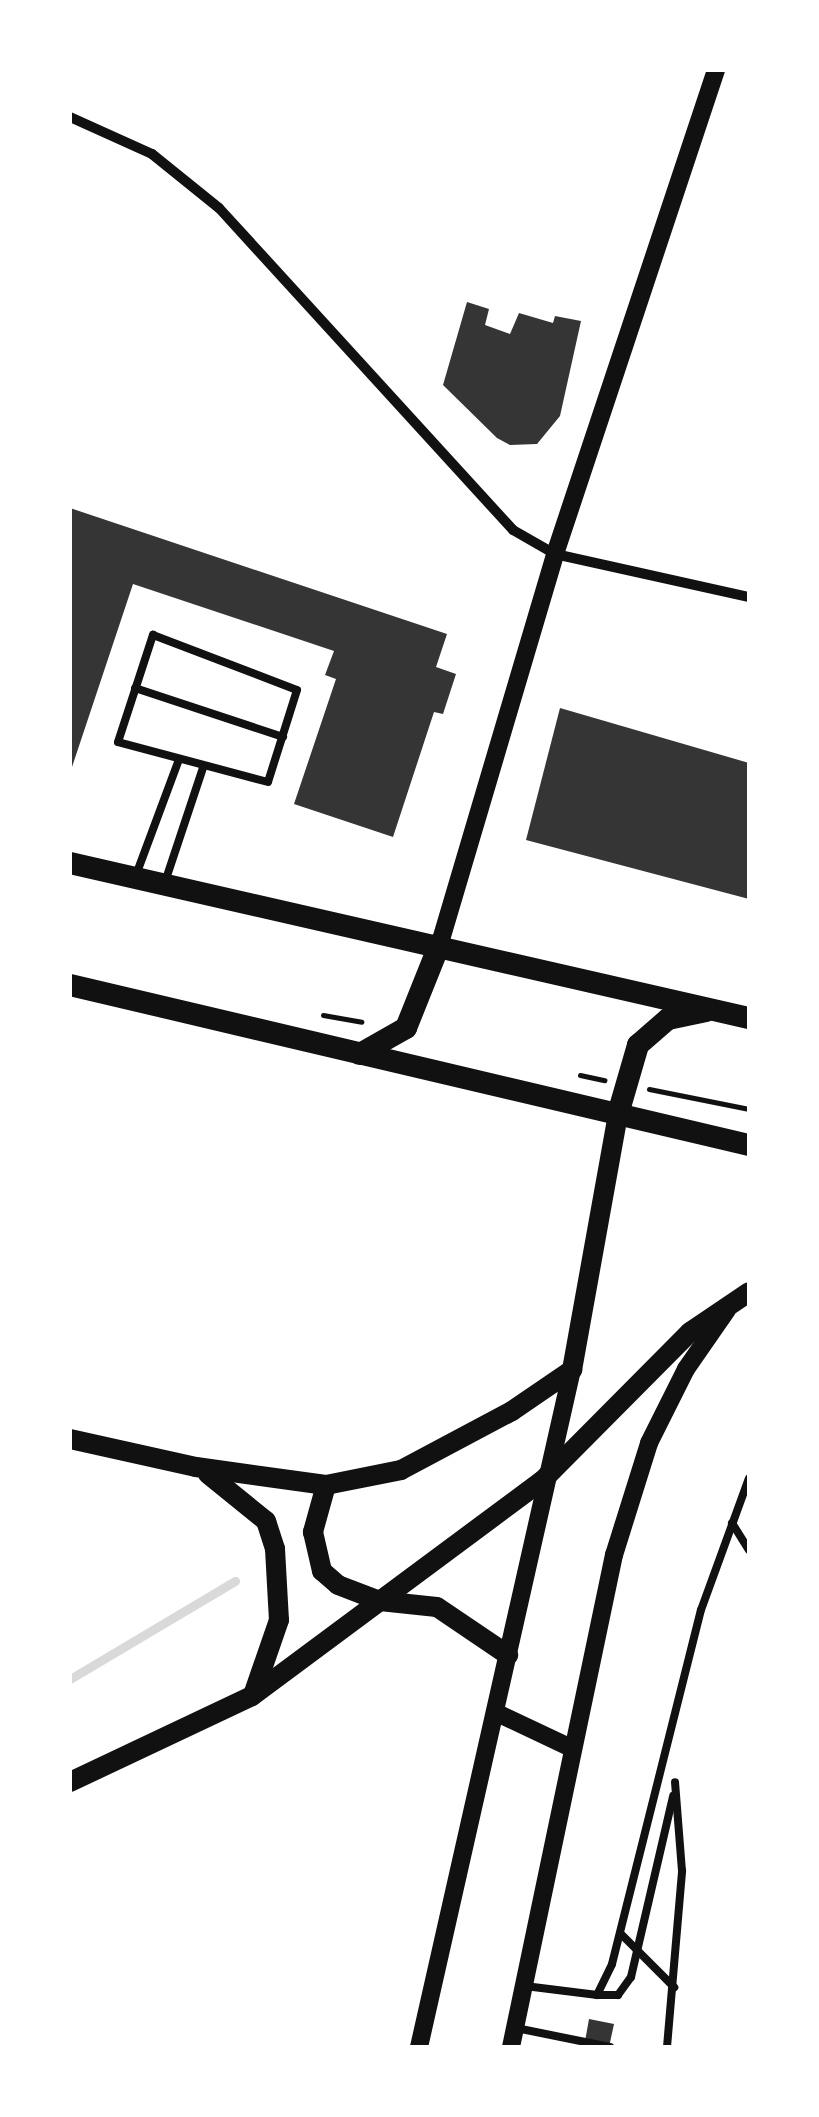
<!DOCTYPE html>
<style>
body{margin:0}
#map{position:relative;width:819px;height:2117px;overflow:hidden;background:#fff;font-family:Manrope,sans-serif}
div>[style]{position:absolute}
.stream>*{height:9px;margin:-4.5px;padding:0 4.5px;transform-origin:4.5px;border-radius:4.5px;background:#d9d9d9}
.building>*{inset:0;background:#353535}
.path>*{height:5px;margin:-2.5px;padding:0 2.5px;transform-origin:2.5px;border-radius:2.5px;background:#111}
.service>*{height:8px;margin:-4px;padding:0 4px;transform-origin:4px;border-radius:4px;background:#111}
.minor>*{height:10px;margin:-5px;padding:0 5px;transform-origin:5px;border-radius:5px;background:#111}
.tertiary>*{height:18px;margin:-9px;padding:0 9px;transform-origin:9px;border-radius:9px;background:#111}
.secondary>*{height:20px;margin:-10px;padding:0 10px;transform-origin:10px;border-radius:10px;background:#111}
.primary>*{height:22px;margin:-11px;padding:0 11px;transform-origin:11px;border-radius:11px;background:#111}
span{translate:-50% -50%;white-space:nowrap;text-align:center;line-height:1.15;-webkit-text-stroke:10px #fff;paint-order:stroke}
.frame{position:absolute;inset:0;border:72px solid #fff;pointer-events:none}
</style>
<div id="map">
<div class="stream">
<div style="left:70px;top:1679px;width:192px;rotate:-30.7deg"></div>
</div>
<div class="building">
<div style="clip-path:polygon(467px 302px,489px 309px,485px 325px,510px 334px,519px 313px,553px 323px,555px 316px,581px 321px,560px 416px,537px 444px,510px 445px,497px 438px,443px 385px)"></div>
<div style="clip-path:polygon(70px 508px,447px 634px,436px 667px,456px 674px,443px 714px,434px 712px,393px 837px,294px 804px,336px 679px,325px 675px,334px 651px,133px 584px,70px 773px)"></div>
<div style="clip-path:polygon(560px 708px,749px 763px,749px 899px,526px 840px)"></div>
<div style="clip-path:polygon(589px 2019px,614px 2024px,609px 2047px,584px 2047px)"></div>
</div>
<div class="path">
<div style="left:323px;top:1015px;width:39px;rotate:10deg"></div>
<div style="left:580px;top:1075px;width:25px;rotate:12deg"></div>
<div style="left:649px;top:1089px;width:102px;rotate:11.3deg"></div>
</div>
<div class="service">
<div style="left:153px;top:635px;width:154px;rotate:20.9deg"></div>
<div style="left:297px;top:690px;width:96px;rotate:107.5deg"></div>
<div style="left:268px;top:782px;width:155px;rotate:-165.1deg"></div>
<div style="left:118px;top:742px;width:113px;rotate:-71.9deg"></div>
<div style="left:135px;top:688px;width:156px;rotate:18.3deg"></div>
<div style="left:136px;top:875px;width:121px;rotate:-69.6deg"></div>
<div style="left:165px;top:882px;width:120px;rotate:-71.6deg"></div>
<div style="left:732px;top:1523px;width:32px;rotate:58deg"></div>
<div style="left:622px;top:1935px;width:74px;rotate:45deg"></div>
<div style="left:525px;top:1986px;width:73px;rotate:7.1deg"></div>
<div style="left:597px;top:1995px;width:34px;rotate:-64deg"></div>
<div style="left:612px;top:1964px;width:365px;rotate:-75.9deg"></div>
<div style="left:701px;top:1610px;width:140px;rotate:-70deg"></div>
<div style="left:597px;top:1995px;width:21px"></div>
<div style="left:618px;top:1995px;width:22px;rotate:-54deg"></div>
<div style="left:631px;top:1977px;width:186px;rotate:-76.9deg"></div>
<div style="left:516px;top:2028px;width:96px;rotate:11.4deg"></div>
<div style="left:667px;top:2047px;width:177px;rotate:-85.1deg"></div>
<div style="left:682px;top:1871px;width:89px;rotate:-94.5deg"></div>
</div>
<div class="minor">
<div style="left:70px;top:117px;width:90px;rotate:24.3deg"></div>
<div style="left:152px;top:154px;width:86px;rotate:38.9deg"></div>
<div style="left:219px;top:208px;width:436px;rotate:47.6deg"></div>
<div style="left:513px;top:530px;width:48px;rotate:29.7deg"></div>
<div style="left:555px;top:554px;width:199px;rotate:12.5deg"></div>
</div>
<div class="tertiary">
<div style="left:440px;top:943px;width:406px;rotate:-73.5deg"></div>
<div style="left:555px;top:554px;width:510px;rotate:-71.6deg"></div>
<div style="left:495px;top:1712px;width:84px;rotate:25.3deg"></div>
<div style="left:419px;top:2047px;width:694px;rotate:-77.27deg"></div>
<div style="left:511px;top:2047px;width:503px;rotate:-78.18deg"></div>
<div style="left:614px;top:1555px;width:117px;rotate:-72.6deg"></div>
<div style="left:649px;top:1443px;width:83px;rotate:-63.4deg"></div>
<div style="left:686px;top:1369px;width:72px;rotate:-55.2deg"></div>
</div>
<div class="secondary">
<div style="left:70px;top:1439px;width:129px;rotate:12.5deg"></div>
<div style="left:196px;top:1467px;width:131px;rotate:7.9deg"></div>
<div style="left:326px;top:1485px;width:76px;rotate:-11.3deg"></div>
<div style="left:401px;top:1470px;width:126px;rotate:-28deg"></div>
<div style="left:512px;top:1411px;width:73px;rotate:-34.3deg"></div>
<div style="left:572px;top:1370px;width:260px;rotate:-79.8deg"></div>
<div style="left:208px;top:1474px;width:75px;rotate:39deg"></div>
<div style="left:266px;top:1521px;width:29px;rotate:72deg"></div>
<div style="left:275px;top:1549px;width:71px;rotate:86.8deg"></div>
<div style="left:279px;top:1620px;width:79px;rotate:109.1deg"></div>
<div style="left:326px;top:1485px;width:49px;rotate:105.5deg"></div>
<div style="left:313px;top:1532px;width:40px;rotate:77deg"></div>
<div style="left:322px;top:1571px;width:21px;rotate:41deg"></div>
<div style="left:338px;top:1585px;width:45px;rotate:20.9deg"></div>
<div style="left:380px;top:1601px;width:57px;rotate:6deg"></div>
<div style="left:437px;top:1607px;width:86px;rotate:34.1deg"></div>
<div style="left:70px;top:1782px;width:201px;rotate:-25.3deg"></div>
<div style="left:252px;top:1696px;width:361px;rotate:-36.6deg"></div>
<div style="left:542px;top:1481px;width:210px;rotate:-45.2deg"></div>
<div style="left:690px;top:1332px;width:71px;rotate:-34.1deg"></div>
</div>
<div class="primary">
<div style="left:70px;top:863px;width:696px;rotate:12.86deg"></div>
<div style="left:70px;top:985px;width:698px;rotate:13.26deg"></div>
<div style="left:360px;top:1054px;width:53px;rotate:-29.5deg"></div>
<div style="left:406px;top:1028px;width:92px;rotate:-68.2deg"></div>
<div style="left:618px;top:1114px;width:72px;rotate:-73.8deg"></div>
<div style="left:638px;top:1045px;width:40px;rotate:-41deg"></div>
<div style="left:668px;top:1019px;width:39px;rotate:-12deg"></div>
</div>
<div class="frame"></div>
</div>
